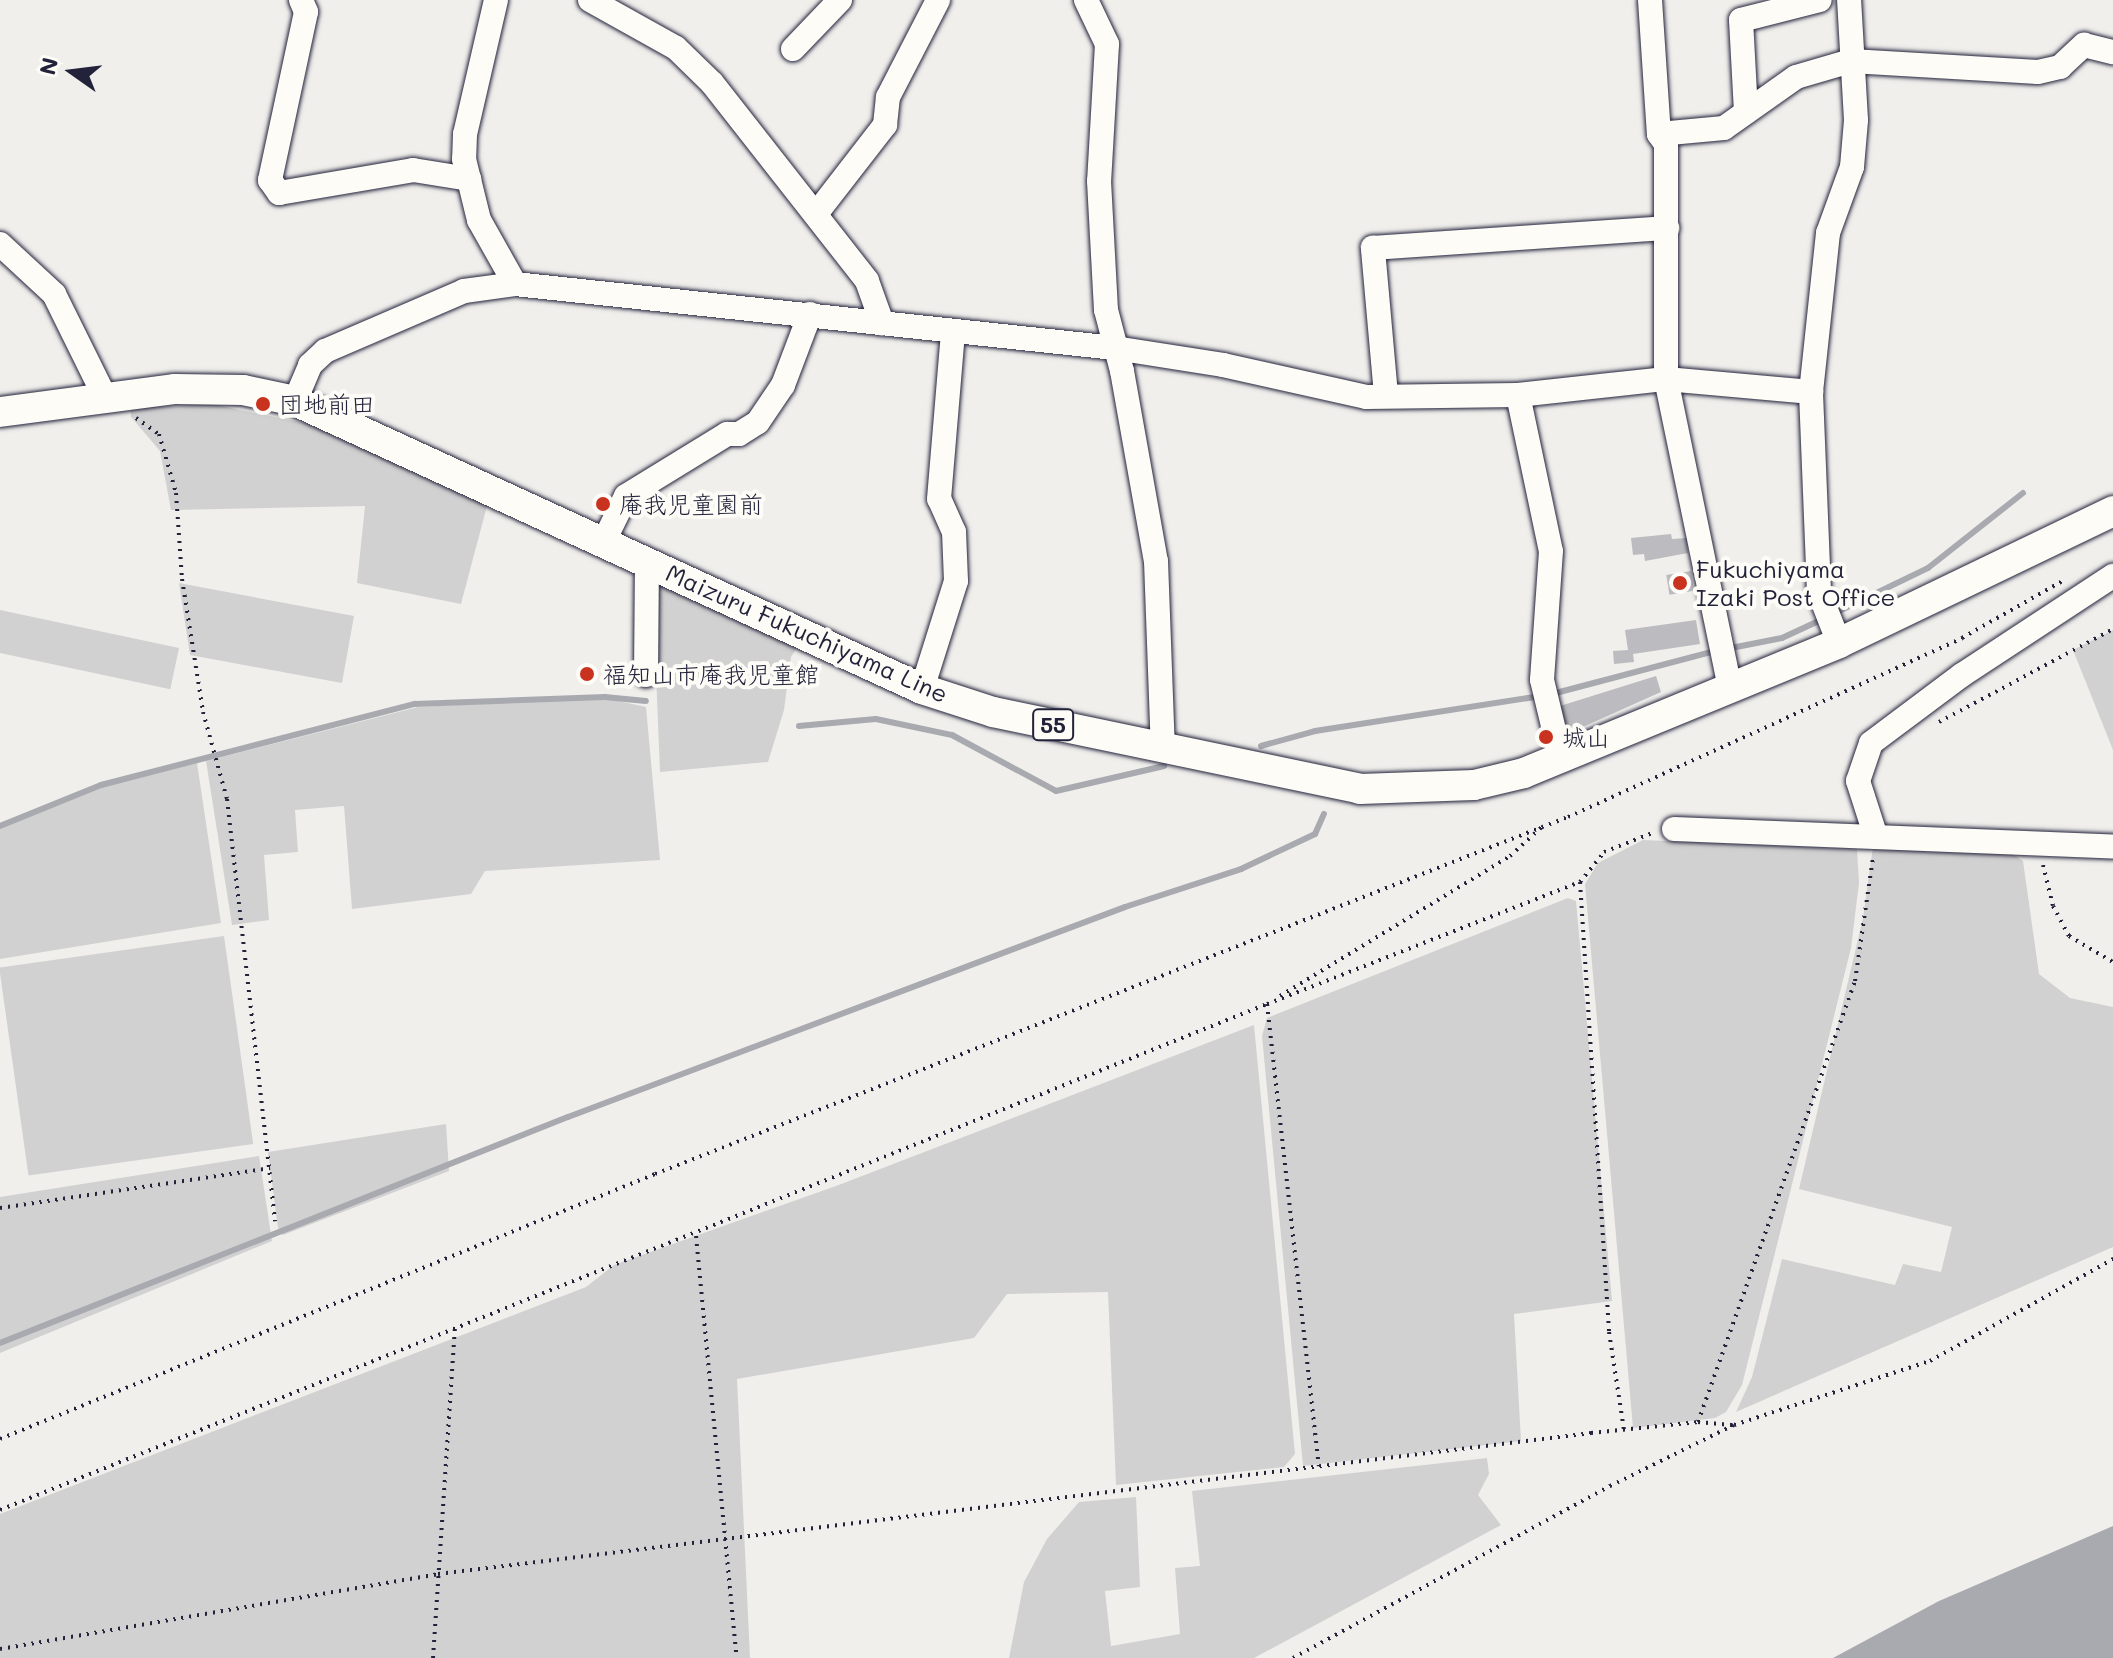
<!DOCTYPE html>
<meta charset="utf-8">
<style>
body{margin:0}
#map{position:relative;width:2113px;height:1658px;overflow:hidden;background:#f0efec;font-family:Mali,"Klee One",sans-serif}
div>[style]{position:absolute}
.green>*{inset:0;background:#d2d1d1;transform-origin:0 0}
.water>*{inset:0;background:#a9a9b0}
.stream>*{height:6px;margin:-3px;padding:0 3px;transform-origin:3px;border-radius:3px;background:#a9a9b0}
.building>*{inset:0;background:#bcbcc0;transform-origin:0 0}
.path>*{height:4px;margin-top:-2px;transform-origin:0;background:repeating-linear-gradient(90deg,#22223b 0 2px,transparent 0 8px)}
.roads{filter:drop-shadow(0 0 2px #22223b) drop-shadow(0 0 2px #22223b)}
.minor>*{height:24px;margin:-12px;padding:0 12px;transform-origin:12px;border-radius:12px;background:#fdfcf7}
.major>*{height:30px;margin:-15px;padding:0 15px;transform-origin:15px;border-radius:15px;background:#fdfcf7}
.dots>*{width:22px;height:22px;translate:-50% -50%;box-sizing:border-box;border:4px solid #fdfcf7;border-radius:50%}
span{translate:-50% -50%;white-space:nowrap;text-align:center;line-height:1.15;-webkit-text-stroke:8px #fdfcf7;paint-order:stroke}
.shield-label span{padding:2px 6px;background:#fdfcf7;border:2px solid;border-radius:6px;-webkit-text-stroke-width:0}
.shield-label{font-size:22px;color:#22223b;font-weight:700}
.poi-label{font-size:24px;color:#22223b}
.left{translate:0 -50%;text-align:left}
.street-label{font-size:24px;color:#22223b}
.north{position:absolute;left:32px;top:32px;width:80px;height:80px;-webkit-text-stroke:6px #fdfcf7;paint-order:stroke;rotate:284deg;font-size:22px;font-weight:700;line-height:32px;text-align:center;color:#22223b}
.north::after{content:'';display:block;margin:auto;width:28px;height:36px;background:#22223b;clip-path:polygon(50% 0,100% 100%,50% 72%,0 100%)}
</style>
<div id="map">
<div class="green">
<div style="clip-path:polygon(211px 404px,334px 429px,488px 502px,461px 604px,357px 583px,365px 506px,171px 510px,160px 451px,131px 417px,131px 408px)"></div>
<div style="clip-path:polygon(652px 574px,802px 640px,791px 657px,784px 710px,768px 762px,660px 772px)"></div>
<div style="clip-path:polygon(179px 583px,354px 616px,342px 683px,190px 655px)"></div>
<div style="left:0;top:610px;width:183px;height:42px;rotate:12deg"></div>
<div style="clip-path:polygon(2113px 630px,2113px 750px,2073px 650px)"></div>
<div style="clip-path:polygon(605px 698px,646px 707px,660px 860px,485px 871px,471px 894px,352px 909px,344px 806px,295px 810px,298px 852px,264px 855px,269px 920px,232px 925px,206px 761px,418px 707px)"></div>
<div style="clip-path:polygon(197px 763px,221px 923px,0 959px,0 826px,102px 786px)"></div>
<div style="clip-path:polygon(1643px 840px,1857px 849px,1859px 883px,1851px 948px,1742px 1385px,1726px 1412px,1715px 1418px,1633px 1428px,1585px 884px,1598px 863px)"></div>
<div style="clip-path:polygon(1873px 847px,2011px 853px,2023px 861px,2039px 974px,2070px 998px,2113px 1007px,2113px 1247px,1736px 1412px,1752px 1377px,1782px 1259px,1895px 1285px,1903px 1264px,1941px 1272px,1952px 1227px,1799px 1189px,1863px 918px)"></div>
<div style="clip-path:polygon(1568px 898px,1576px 901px,1612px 1301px,1514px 1314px,1521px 1441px,1303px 1466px,1262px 1036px,1267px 1018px)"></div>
<div style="left:224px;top:936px;width:210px;height:227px;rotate:82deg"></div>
<div style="clip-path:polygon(1254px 1025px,1295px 1454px,1284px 1467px,1116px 1485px,1108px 1292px,1007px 1294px,974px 1338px,737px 1379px,750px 1658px,0 1658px,0 1514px,586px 1287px,614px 1265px,836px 1186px)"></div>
<div style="clip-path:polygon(446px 1124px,449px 1171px,283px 1235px,278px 1228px,268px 1152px)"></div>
<div style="clip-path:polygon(259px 1156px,272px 1241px,0 1353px,0 1197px)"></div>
<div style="clip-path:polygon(1487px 1458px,1489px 1474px,1478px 1495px,1501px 1525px,1254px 1658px,1009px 1658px,1024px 1582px,1047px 1539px,1079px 1502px,1136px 1497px,1140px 1587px,1105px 1591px,1111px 1646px,1180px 1634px,1175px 1568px,1200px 1566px,1192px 1491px)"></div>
</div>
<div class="water">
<div style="clip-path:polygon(2113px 1526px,2113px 1658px,1833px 1658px,1939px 1601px)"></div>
</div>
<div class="stream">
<div style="left:1835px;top:613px;width:103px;rotate:-25.8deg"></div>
<div style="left:1928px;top:568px;width:121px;rotate:-38.3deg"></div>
<div style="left:1726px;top:649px;width:57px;rotate:-11.1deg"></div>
<div style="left:1782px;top:638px;width:47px;rotate:-24.9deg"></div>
<div style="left:1552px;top:694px;width:169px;rotate:-14.8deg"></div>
<div style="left:799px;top:726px;width:77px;rotate:-5.2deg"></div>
<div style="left:876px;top:719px;width:78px;rotate:11.9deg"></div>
<div style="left:952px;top:735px;width:118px;rotate:28.3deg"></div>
<div style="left:1056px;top:791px;width:111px;rotate:-13deg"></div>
<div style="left:1261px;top:746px;width:56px;rotate:-15.5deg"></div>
<div style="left:1315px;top:731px;width:229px;rotate:-8.8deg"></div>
<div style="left:0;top:826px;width:109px;rotate:-22.1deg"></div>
<div style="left:101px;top:785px;width:324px;rotate:-14.5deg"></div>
<div style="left:415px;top:704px;width:190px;rotate:-2.1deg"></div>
<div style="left:605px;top:697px;width:41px;rotate:5.6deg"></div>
<div style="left:0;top:1343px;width:611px;rotate:-21.7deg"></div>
<div style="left:568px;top:1117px;width:595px;rotate:-20.66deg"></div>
<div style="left:1125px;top:907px;width:122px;rotate:-18.1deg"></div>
<div style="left:1241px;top:869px;width:82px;rotate:-25.3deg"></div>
<div style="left:1315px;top:834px;width:22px;rotate:-66deg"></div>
</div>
<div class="building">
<div style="clip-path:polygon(1671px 534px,1672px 539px,1687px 538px,1688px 553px,1645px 561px,1644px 554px,1633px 555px,1631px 538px)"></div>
<div style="left:1691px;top:571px;width:20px;height:25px;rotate:81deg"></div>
<div style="clip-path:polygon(1696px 620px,1700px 644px,1633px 654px,1634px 662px,1614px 664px,1613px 651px,1628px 650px,1625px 630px)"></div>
<div style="clip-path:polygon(1656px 676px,1661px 692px,1567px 734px,1560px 706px)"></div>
</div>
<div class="path">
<div style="left:136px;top:418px;width:28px;rotate:35deg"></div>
<div style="left:159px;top:434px;width:61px;rotate:73.9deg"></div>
<div style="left:176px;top:493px;width:86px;rotate:86deg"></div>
<div style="left:182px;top:579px;width:135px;rotate:81deg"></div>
<div style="left:203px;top:712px;width:90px;rotate:74.6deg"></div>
<div style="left:227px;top:799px;width:425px;rotate:83.5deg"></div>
<div style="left:1939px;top:722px;width:197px;rotate:-28.1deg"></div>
<div style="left:2043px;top:865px;width:42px;rotate:76.3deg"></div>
<div style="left:2053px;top:906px;width:34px;rotate:62deg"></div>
<div style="left:2069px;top:936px;width:51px;rotate:30.6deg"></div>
<div style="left:1580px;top:882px;width:451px;rotate:86.3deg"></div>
<div style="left:1609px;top:1332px;width:99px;rotate:81.3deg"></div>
<div style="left:1280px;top:996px;width:269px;rotate:-31.3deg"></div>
<div style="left:1510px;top:856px;width:46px;rotate:-42.4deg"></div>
<div style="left:1267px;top:1004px;width:336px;rotate:-21.3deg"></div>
<div style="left:1580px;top:882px;width:38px;rotate:-51deg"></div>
<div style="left:1604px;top:852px;width:55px;rotate:-21.4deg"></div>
<div style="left:0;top:1208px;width:273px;rotate:-8.4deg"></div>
<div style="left:696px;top:1236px;width:424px;rotate:84.5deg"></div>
<div style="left:1698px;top:1422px;width:468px;rotate:-70.4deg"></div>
<div style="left:1855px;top:981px;width:125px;rotate:-81.7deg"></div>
<div style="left:0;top:1439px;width:707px;rotate:-22.03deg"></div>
<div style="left:655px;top:1174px;width:980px;rotate:-21.36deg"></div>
<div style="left:1568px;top:817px;width:433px;rotate:-24.4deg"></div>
<div style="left:1962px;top:638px;width:117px;rotate:-29.6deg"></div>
<div style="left:0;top:1510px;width:1364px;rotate:-21.77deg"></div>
<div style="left:1267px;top:1004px;width:465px;rotate:83.6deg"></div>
<div style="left:0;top:1649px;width:444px;rotate:-9.7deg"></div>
<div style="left:438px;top:1574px;width:1162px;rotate:-6.97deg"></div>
<div style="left:1591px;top:1433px;width:108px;rotate:-5.9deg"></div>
<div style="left:1698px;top:1422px;width:36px;rotate:5deg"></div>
<div style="left:433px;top:1658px;width:333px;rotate:-86.2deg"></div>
<div style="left:1293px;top:1658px;width:361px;rotate:-28.5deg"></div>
<div style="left:1610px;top:1486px;width:138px;rotate:-26.2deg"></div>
<div style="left:1734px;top:1425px;width:206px;rotate:-18.1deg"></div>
<div style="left:1930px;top:1361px;width:210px;rotate:-29.1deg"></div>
</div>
<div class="roads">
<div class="minor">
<div style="left:301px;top:0;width:13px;rotate:67deg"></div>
<div style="left:306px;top:12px;width:172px;rotate:102.1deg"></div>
<div style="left:270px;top:180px;width:16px;rotate:55deg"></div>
<div style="left:279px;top:193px;width:136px;rotate:-9.7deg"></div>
<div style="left:413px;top:170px;width:57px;rotate:9.1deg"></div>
<div style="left:496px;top:0;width:138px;rotate:103deg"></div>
<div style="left:465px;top:134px;width:25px;rotate:92deg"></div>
<div style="left:464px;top:159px;width:63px;rotate:76.2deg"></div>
<div style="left:479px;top:220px;width:73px;rotate:60.6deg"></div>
<div style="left:590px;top:0;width:98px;rotate:29.2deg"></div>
<div style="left:676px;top:48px;width:50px;rotate:44.2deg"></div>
<div style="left:712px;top:83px;width:251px;rotate:51.9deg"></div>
<div style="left:867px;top:281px;width:45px;rotate:70.3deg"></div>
<div style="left:1086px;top:0;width:49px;rotate:64.5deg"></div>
<div style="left:1107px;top:44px;width:137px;rotate:93.3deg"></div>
<div style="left:1099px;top:181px;width:129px;rotate:86.9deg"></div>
<div style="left:1106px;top:310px;width:63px;rotate:75.3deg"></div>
<div style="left:1122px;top:371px;width:193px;rotate:79.9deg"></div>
<div style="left:1156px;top:561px;width:188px;rotate:87.9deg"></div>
<div style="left:1650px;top:0;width:134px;rotate:86.2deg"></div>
<div style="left:1659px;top:134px;width:12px;rotate:55deg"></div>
<div style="left:1666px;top:144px;width:235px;rotate:90deg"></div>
<div style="left:1666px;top:379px;width:317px;rotate:78.3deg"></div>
<div style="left:793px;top:49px;width:68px;rotate:-46.2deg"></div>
<div style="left:1746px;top:112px;width:92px;rotate:-93.1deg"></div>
<div style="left:1741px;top:20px;width:81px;rotate:-14.2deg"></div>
<div style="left:1659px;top:134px;width:65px;rotate:-5.3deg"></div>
<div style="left:1724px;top:128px;width:88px;rotate:-35.3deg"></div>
<div style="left:1796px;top:77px;width:57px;rotate:-16.2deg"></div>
<div style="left:1851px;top:61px;width:187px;rotate:3.4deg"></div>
<div style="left:2038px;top:72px;width:23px;rotate:-13deg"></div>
<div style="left:2060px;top:67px;width:33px;rotate:-43deg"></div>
<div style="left:2084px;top:45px;width:30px;rotate:14deg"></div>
<div style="left:816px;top:214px;width:113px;rotate:-52.2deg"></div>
<div style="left:885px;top:125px;width:28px;rotate:-84deg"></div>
<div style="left:888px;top:97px;width:109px;rotate:-62.7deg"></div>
<div style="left:0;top:244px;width:74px;rotate:42.8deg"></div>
<div style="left:54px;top:294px;width:115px;rotate:63.7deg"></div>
<div style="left:1386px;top:395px;width:148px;rotate:-95.1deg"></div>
<div style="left:1373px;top:248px;width:295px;rotate:-3.9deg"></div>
<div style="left:1518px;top:395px;width:159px;rotate:78.1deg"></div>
<div style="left:1551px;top:551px;width:129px;rotate:94deg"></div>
<div style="left:1542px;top:680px;width:81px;rotate:76.5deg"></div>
<div style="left:295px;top:401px;width:39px;rotate:-67deg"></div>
<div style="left:310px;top:365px;width:21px;rotate:-43deg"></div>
<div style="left:325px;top:351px;width:151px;rotate:-23.3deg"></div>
<div style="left:464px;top:291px;width:51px;rotate:-7.8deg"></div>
<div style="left:515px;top:284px;width:603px;rotate:6.09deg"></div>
<div style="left:1115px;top:348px;width:109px;rotate:8.9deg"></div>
<div style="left:1223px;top:365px;width:147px;rotate:12.6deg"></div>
<div style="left:1366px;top:397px;width:152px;rotate:-0.8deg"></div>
<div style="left:1518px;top:395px;width:149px;rotate:-6.2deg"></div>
<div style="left:1666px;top:379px;width:146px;rotate:5.1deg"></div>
<div style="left:604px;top:541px;width:50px;rotate:-63.9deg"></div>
<div style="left:626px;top:496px;width:119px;rotate:-31.5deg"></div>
<div style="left:727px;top:434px;width:12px"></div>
<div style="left:739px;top:434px;width:22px;rotate:-32deg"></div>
<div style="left:758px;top:422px;width:45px;rotate:-56deg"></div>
<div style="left:783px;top:385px;width:76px;rotate:-69.2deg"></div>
<div style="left:1839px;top:643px;width:55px;rotate:-111.4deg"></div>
<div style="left:1819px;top:592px;width:200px;rotate:-92.3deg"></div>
<div style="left:1811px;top:392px;width:160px;rotate:-83.9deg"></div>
<div style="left:1828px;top:233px;width:70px;rotate:-70deg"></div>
<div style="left:1852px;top:167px;width:47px;rotate:-85.1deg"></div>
<div style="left:1856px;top:120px;width:120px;rotate:-93.3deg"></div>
<div style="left:646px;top:675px;width:114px;rotate:-89.5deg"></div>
<div style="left:922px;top:689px;width:113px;rotate:-72.5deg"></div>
<div style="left:956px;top:581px;width:49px;rotate:-92.3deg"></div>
<div style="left:954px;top:532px;width:36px;rotate:-114deg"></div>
<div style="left:939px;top:499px;width:167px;rotate:-85.2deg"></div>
<div style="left:1674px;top:829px;width:439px;rotate:2.3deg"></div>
<div style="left:1876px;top:837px;width:59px;rotate:-107.8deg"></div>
<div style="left:1858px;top:781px;width:40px;rotate:-71.1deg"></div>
<div style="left:1871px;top:743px;width:114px;rotate:-36.8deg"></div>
<div style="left:1962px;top:675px;width:181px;rotate:-33.3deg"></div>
</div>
<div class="major">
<div style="left:0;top:412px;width:177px;rotate:-7.5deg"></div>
<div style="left:175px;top:389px;width:68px;rotate:0.8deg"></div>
<div style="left:243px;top:390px;width:53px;rotate:11.9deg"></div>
<div style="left:295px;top:401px;width:690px;rotate:24.67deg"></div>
<div style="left:922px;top:689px;width:75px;rotate:17.9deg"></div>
<div style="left:993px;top:712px;width:375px;rotate:11.8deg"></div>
<div style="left:1360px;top:789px;width:114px;rotate:-2deg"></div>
<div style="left:1474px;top:785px;width:51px;rotate:-13.5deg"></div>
<div style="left:1524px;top:773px;width:341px;rotate:-22.4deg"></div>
<div style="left:1839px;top:643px;width:304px;rotate:-25.7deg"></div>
</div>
</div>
<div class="dots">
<div style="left:263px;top:404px;background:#c8321e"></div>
<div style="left:603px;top:504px;background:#c8321e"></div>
<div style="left:1680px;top:583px;background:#c8321e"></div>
<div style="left:587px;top:674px;background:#c8321e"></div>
<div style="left:1546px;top:737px;background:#c8321e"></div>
</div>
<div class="shield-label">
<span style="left:1053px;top:725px">55</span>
</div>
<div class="poi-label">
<span class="left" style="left:279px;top:404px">団地前田</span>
<span class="left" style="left:619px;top:504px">庵我児童園前</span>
<span class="left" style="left:1696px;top:583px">Fukuchiyama<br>Izaki Post Office</span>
<span class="left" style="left:603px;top:674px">福知山市庵我児童館</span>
<span class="left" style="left:1562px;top:737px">城山</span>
</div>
<div class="street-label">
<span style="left:807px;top:633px;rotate:24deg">Maizuru Fukuchiyama Line</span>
</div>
<div class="north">N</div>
</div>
